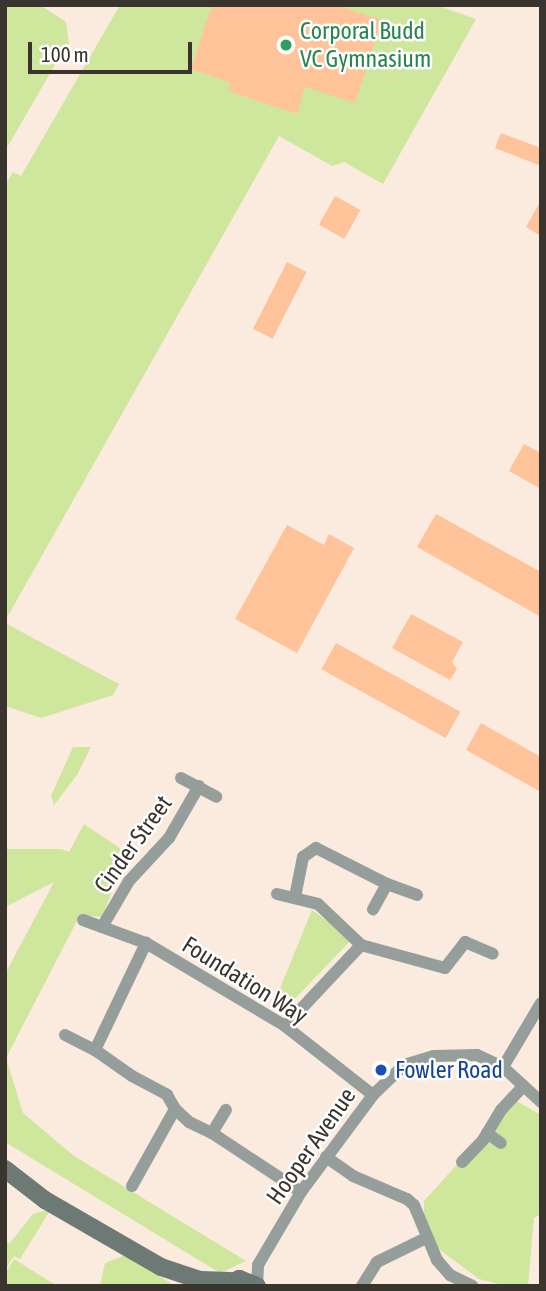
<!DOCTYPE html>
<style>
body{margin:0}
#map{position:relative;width:546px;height:1291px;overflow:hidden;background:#fbeade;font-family:"Asap Condensed",sans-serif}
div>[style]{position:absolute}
.green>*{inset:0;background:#cee79d}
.building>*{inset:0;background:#ffc399;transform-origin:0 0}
.street>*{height:12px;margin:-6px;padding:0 6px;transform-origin:6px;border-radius:6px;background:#969e9b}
.secondary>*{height:18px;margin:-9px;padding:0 9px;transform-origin:9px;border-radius:9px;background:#6c7974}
.dots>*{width:19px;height:19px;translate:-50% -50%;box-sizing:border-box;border:4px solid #fff;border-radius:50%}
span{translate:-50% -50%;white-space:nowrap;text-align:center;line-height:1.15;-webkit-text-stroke:5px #fff;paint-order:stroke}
.leisure-label{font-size:24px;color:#27864d}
.left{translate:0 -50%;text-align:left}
.street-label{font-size:24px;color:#3a342f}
.transit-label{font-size:24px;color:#164399}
.frame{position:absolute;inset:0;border:7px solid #3a342f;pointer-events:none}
.scale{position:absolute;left:28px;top:42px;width:164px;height:32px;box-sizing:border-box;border:4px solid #3a342f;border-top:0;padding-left:9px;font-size:21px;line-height:24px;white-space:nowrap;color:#3a342f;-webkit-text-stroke:5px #fff;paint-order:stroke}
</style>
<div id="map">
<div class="green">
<div style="clip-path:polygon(5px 5px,40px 5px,66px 22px,69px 44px,67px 44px,8px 146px,5px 144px)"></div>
<div style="clip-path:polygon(120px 5px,436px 5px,476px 19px,383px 184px,344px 162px,332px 166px,279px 136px,5px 621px,5px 185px,13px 172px,21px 176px)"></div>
<div style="clip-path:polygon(5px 623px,119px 684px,113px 695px,41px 718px,5px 706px)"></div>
<div style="clip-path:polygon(73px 747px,91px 747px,77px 775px,54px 805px,51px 796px)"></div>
<div style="clip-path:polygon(84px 824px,127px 853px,102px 917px,80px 915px,6px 1058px,23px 1113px,74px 1156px,246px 1261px,220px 1273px,5px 1142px,5px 974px,54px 882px,5px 907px,5px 849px,61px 849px,69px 852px)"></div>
<div style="clip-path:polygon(312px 910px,352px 939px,288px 1006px,274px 1003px)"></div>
<div style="clip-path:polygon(515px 1100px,541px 1115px,541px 1214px,534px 1218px,528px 1286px,506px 1286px,479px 1279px,436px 1247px,424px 1219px,424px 1201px)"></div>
<div style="clip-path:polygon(51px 1209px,20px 1259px,14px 1256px,5px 1270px,5px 1242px,10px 1243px,33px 1214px)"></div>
<div style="clip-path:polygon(126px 1255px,175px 1286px,100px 1286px,105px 1263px)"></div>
<div style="clip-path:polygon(14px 1259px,57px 1286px,5px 1286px,5px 1274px)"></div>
</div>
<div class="building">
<div style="clip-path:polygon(212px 5px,336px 5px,382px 20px,355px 103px,305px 87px,297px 114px,228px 91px,231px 83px,191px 69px)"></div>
<div style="clip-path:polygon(501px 133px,541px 148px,541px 166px,495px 148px)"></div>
<div style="left:335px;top:196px;width:29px;height:33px;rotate:29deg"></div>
<div style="clip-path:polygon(541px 200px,541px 236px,526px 227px)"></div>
<div style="left:287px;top:262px;width:22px;height:75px;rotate:27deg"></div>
<div style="clip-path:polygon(524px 444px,541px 453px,541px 489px,509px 471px)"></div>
<div style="clip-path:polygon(436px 514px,541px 572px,541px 617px,417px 547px)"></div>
<div style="clip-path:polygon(287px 525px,324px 545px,329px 534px,354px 548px,297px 653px,235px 619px)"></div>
<div style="clip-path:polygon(411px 614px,463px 642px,452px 662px,457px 669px,450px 680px,392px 648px)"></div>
<div style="left:336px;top:643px;width:142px;height:30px;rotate:29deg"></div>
<div style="clip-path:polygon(481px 723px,541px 757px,541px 792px,466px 750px)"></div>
</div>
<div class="street">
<div style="left:181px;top:778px;width:40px;rotate:28deg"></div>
<div style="left:387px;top:884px;width:32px;rotate:20deg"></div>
<div style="left:277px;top:894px;width:42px;rotate:13.7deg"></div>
<div style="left:318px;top:904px;width:59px;rotate:43.6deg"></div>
<div style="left:295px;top:897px;width:41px;rotate:-78.7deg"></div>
<div style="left:303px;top:857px;width:16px;rotate:-35deg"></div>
<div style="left:316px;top:848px;width:80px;rotate:26.9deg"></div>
<div style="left:387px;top:884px;width:29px;rotate:119deg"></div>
<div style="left:83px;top:920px;width:67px;rotate:20.1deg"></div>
<div style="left:146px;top:943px;width:162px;rotate:30.8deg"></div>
<div style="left:285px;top:1026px;width:112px;rotate:38.1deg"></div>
<div style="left:102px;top:927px;width:53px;rotate:-59.6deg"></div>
<div style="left:129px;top:881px;width:59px;rotate:-47.1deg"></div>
<div style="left:169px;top:838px;width:60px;rotate:-60deg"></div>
<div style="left:285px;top:1026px;width:111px;rotate:-46.8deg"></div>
<div style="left:361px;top:945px;width:87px;rotate:15.3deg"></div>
<div style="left:445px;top:968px;width:33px;rotate:-52deg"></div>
<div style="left:465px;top:942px;width:30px;rotate:23deg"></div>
<div style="left:65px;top:1035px;width:34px;rotate:27deg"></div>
<div style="left:95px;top:1050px;width:45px;rotate:35.1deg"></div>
<div style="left:132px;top:1076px;width:40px;rotate:28deg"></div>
<div style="left:167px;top:1095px;width:16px;rotate:60deg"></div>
<div style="left:175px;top:1109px;width:19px;rotate:43deg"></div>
<div style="left:189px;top:1122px;width:25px;rotate:26deg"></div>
<div style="left:212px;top:1133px;width:107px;rotate:33.5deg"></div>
<div style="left:95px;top:1050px;width:119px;rotate:-64.5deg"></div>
<div style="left:503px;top:1067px;width:74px;rotate:-59.3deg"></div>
<div style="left:212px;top:1133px;width:27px;rotate:-59deg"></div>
<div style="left:487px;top:1133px;width:17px;rotate:36deg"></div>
<div style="left:326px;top:1157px;width:33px;rotate:35deg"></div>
<div style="left:353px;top:1176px;width:59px;rotate:23.1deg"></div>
<div style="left:407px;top:1199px;width:9px;rotate:41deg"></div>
<div style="left:414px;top:1205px;width:60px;rotate:67.3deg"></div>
<div style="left:437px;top:1260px;width:20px;rotate:49deg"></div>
<div style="left:450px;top:1275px;width:25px;rotate:26deg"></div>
<div style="left:462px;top:1162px;width:30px;rotate:-46deg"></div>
<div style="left:483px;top:1140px;width:35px;rotate:-59deg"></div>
<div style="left:501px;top:1110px;width:33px;rotate:-47deg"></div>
<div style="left:132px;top:1186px;width:88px;rotate:-60.8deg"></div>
<div style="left:257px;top:1286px;width:21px;rotate:-87deg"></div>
<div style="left:258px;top:1265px;width:85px;rotate:-59.5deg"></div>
<div style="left:301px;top:1192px;width:121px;rotate:-53.4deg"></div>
<div style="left:373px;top:1095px;width:43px;rotate:-44.1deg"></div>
<div style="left:404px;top:1065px;width:31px;rotate:-17deg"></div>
<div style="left:434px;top:1056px;width:43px;rotate:-1.3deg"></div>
<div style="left:477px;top:1055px;width:29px;rotate:25deg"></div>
<div style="left:503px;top:1067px;width:52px;rotate:42.6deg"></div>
<div style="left:362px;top:1286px;width:28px;rotate:-58deg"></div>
<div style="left:377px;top:1262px;width:55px;rotate:-26.1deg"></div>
</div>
<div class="secondary">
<div style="left:5px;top:1169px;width:51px;rotate:37.8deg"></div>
<div style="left:45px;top:1200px;width:134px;rotate:30deg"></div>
<div style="left:161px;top:1267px;width:41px;rotate:18.4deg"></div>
<div style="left:200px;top:1280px;width:30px;rotate:2deg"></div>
<div style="left:226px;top:1286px;width:15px;rotate:-28deg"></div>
<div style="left:239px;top:1279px;width:19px;rotate:21deg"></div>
</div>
<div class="dots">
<div style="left:286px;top:45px;background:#2e9e5b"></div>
<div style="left:381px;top:1070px;background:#1a4fb4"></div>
</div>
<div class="leisure-label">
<span class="left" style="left:300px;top:45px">Corporal Budd<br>VC Gymnasium</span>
</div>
<div class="street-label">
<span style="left:133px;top:844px;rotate:-54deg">Cinder Street</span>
<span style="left:245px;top:980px;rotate:32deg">Foundation Way</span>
<span style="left:311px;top:1146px;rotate:-55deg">Hooper Avenue</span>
</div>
<div class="transit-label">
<span class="left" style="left:395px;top:1070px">Fowler Road</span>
</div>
<div class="frame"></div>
<div class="scale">100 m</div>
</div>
